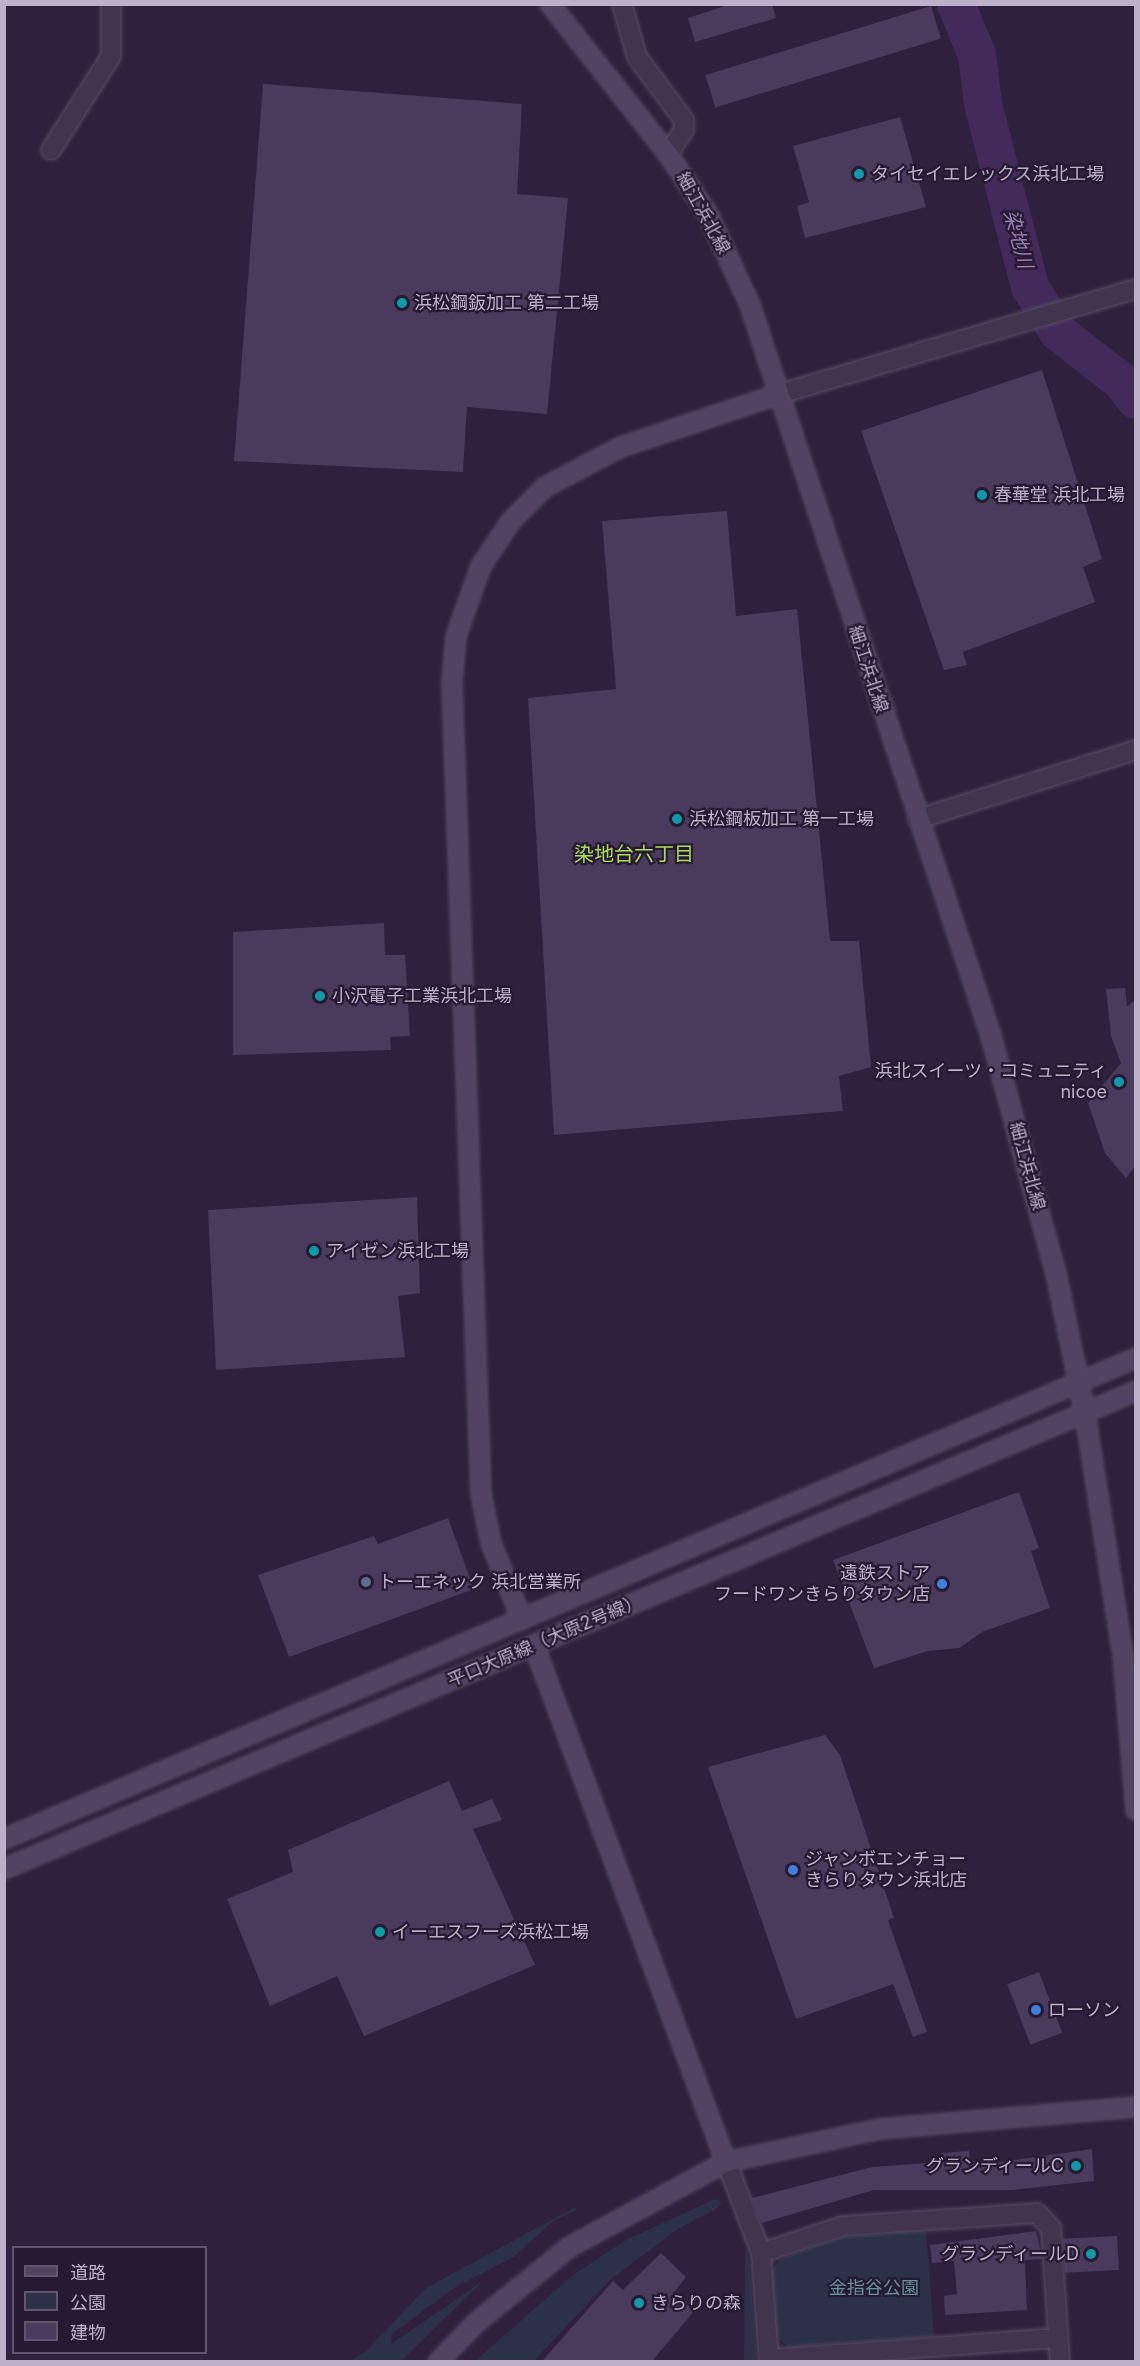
<!DOCTYPE html>
<meta charset="utf-8">
<style>
body{margin:0}
#map{position:relative;width:1140px;height:2366px;overflow:hidden;background:#2f203d;font-family:Inter,"Noto Sans JP",sans-serif}
div>[style]{position:absolute}
.green>*{inset:0;background:#2c3049}
.river>*{height:38px;margin:-19px;padding:0 19px;transform-origin:19px;border-radius:19px;background:#432a5b}
.building>*{inset:0;background:#4a3a5c;transform-origin:0 0}
.roads{filter:drop-shadow(0 0 2px #594d65) drop-shadow(0 0 2px #594d65)}
.street>*{height:18px;margin:-9px;padding:0 9px;transform-origin:9px;border-radius:9px;background:#41344d}
.secondary>*{height:18px;margin:-9px;padding:0 9px;transform-origin:9px;border-radius:9px;background:#534261}
.dots>*{width:16px;height:16px;translate:-50% -50%;box-sizing:border-box;border:3px solid #261a32;border-radius:50%}
span{translate:-50% -50%;white-space:nowrap;text-align:center;line-height:1.15;-webkit-text-stroke:4.5px #261a32;paint-order:stroke}
.poi-label{font-size:18px;color:#bdb0c9}
.left{translate:0 -50%;text-align:left}
.right{translate:-100% -50%;text-align:right}
.street-label{font-size:18px;color:#bdb0c9}
.park-label{font-size:18px;color:#65939c}
.water-label{font-size:20px;color:#9a7db8;font-style:italic}
.neighbourhood-label{font-size:20px;color:#acdd56}
.frame{position:absolute;inset:0;border:6px solid #bdb0c9;pointer-events:none}
.legend{position:absolute;left:12px;top:2246px;width:195px;height:108px;box-sizing:border-box;background:#261a32;border:2px solid #62566e;margin:0;padding:8px 10px;list-style:none;font-size:18px;color:#bdb0c9}
.legend li{display:flex;align-items:center;gap:12px;height:30px}
.legend b{width:30px;border:2px solid #62566e}
</style>
<div id="map">
<div class="green">
<div style="clip-path:polygon(715px 2199px,722px 2202px,717px 2208px,678px 2229px,611px 2279px,534px 2361px,475px 2361px,573px 2275px,626px 2240px)"></div>
<div style="clip-path:polygon(575px 2207px,577px 2210px,553px 2221px,514px 2257px,454px 2288px,392px 2334px,391px 2344px,483px 2281px,401px 2361px,349px 2361px,365px 2352px,426px 2288px)"></div>
<div style="clip-path:polygon(926px 2230px,934px 2336px,788px 2347px,774px 2335px,769px 2274px,780px 2259px,843px 2237px)"></div>
<div style="clip-path:polygon(745px 2246px,749px 2260px,757px 2361px,744px 2361px)"></div>
</div>
<div class="river">
<div style="left:956px;top:4px;width:55px;rotate:67.6deg"></div>
<div style="left:977px;top:55px;width:49px;rotate:83deg"></div>
<div style="left:983px;top:104px;width:189px;rotate:75.6deg"></div>
<div style="left:1030px;top:287px;width:53px;rotate:58.1deg"></div>
<div style="left:1058px;top:332px;width:80px;rotate:37.9deg"></div>
<div style="left:1121px;top:381px;width:24px;rotate:52deg"></div>
</div>
<div class="building">
<div style="clip-path:polygon(731px 4px,772px 4px,776px 18px,695px 42px,688px 18px)"></div>
<div style="left:931px;top:6px;width:34px;height:236px;rotate:73deg"></div>
<div style="clip-path:polygon(263px 84px,522px 104px,517px 194px,568px 198px,547px 414px,467px 407px,463px 472px,234px 461px)"></div>
<div style="clip-path:polygon(900px 117px,926px 207px,805px 238px,797px 206px,809px 202px,793px 146px)"></div>
<div style="clip-path:polygon(1042px 370px,1102px 559px,1083px 567px,1095px 602px,963px 652px,967px 665px,944px 670px,861px 431px)"></div>
<div style="clip-path:polygon(727px 511px,736px 616px,797px 609px,830px 941px,859px 941px,871px 1067px,839px 1076px,843px 1111px,554px 1135px,528px 698px,616px 689px,602px 521px)"></div>
<div style="clip-path:polygon(384px 923px,385px 955px,405px 955px,410px 1036px,390px 1037px,391px 1050px,233px 1055px,233px 932px)"></div>
<div style="clip-path:polygon(1125px 988px,1127px 1007px,1136px 999px,1136px 1165px,1126px 1178px,1105px 1153px,1088px 1103px,1121px 1063px,1111px 1036px,1106px 989px)"></div>
<div style="clip-path:polygon(417px 1197px,420px 1293px,398px 1296px,405px 1357px,216px 1370px,208px 1210px)"></div>
<div style="clip-path:polygon(1019px 1492px,1039px 1548px,1031px 1551px,1050px 1608px,984px 1631px,959px 1648px,928px 1651px,874px 1668px,833px 1560px)"></div>
<div style="clip-path:polygon(448px 1518px,474px 1589px,289px 1657px,258px 1575px,374px 1536px,378px 1544px)"></div>
<div style="clip-path:polygon(825px 1735px,840px 1755px,894px 1918px,888px 1920px,927px 2032px,913px 2037px,893px 1984px,796px 2019px,708px 1767px)"></div>
<div style="clip-path:polygon(449px 1781px,462px 1811px,492px 1799px,502px 1820px,473px 1829px,535px 1965px,364px 2036px,337px 1976px,270px 2006px,227px 1899px,293px 1872px,288px 1850px)"></div>
<div style="left:1039px;top:1972px;width:65px;height:34px;rotate:69deg"></div>
<div style="clip-path:polygon(1092px 2149px,1094px 2181px,1011px 2190px,874px 2190px,762px 2223px,752px 2198px,872px 2167px,942px 2162px,941px 2153px,969px 2151px,970px 2161px,1001px 2162px)"></div>
<div style="clip-path:polygon(1036px 2231px,1042px 2259px,1025px 2260px,1027px 2310px,945px 2315px,944px 2296px,957px 2294px,954px 2261px,932px 2263px,930px 2245px)"></div>
<div style="left:1117px;top:2236px;width:34px;height:54px;rotate:87deg"></div>
<div style="clip-path:polygon(661px 2253px,686px 2277px,672px 2295px,695px 2310px,652px 2361px,542px 2361px,613px 2281px,623px 2290px)"></div>
</div>
<div class="roads">
<div class="street">
<div style="left:622px;top:4px;width:55px;rotate:74.2deg"></div>
<div style="left:637px;top:57px;width:79px;rotate:53.3deg"></div>
<div style="left:684px;top:120px;width:10px;rotate:90deg"></div>
<div style="left:684px;top:130px;width:29px;rotate:124deg"></div>
<div style="left:51px;top:150px;width:112px;rotate:-57.4deg"></div>
<div style="left:111px;top:56px;width:52px;rotate:-90deg"></div>
<div style="left:779px;top:394px;width:372px;rotate:-16.4deg"></div>
<div style="left:918px;top:819px;width:229px;rotate:-17.6deg"></div>
<div style="left:730px;top:2171px;width:88px;rotate:69.3deg"></div>
<div style="left:769px;top:2359px;width:290px;rotate:-4.2deg"></div>
<div style="left:769px;top:2362px;width:109px;rotate:-94.2deg"></div>
<div style="left:761px;top:2253px;width:86px;rotate:-18.2deg"></div>
<div style="left:843px;top:2226px;width:194px;rotate:-3.8deg"></div>
<div style="left:1037px;top:2213px;width:21px;rotate:47deg"></div>
<div style="left:1051px;top:2228px;width:134px;rotate:86.2deg"></div>
</div>
<div class="secondary">
<div style="left:550px;top:4px;width:191px;rotate:51.8deg"></div>
<div style="left:668px;top:154px;width:72px;rotate:56.3deg"></div>
<div style="left:708px;top:214px;width:100px;rotate:65.2deg"></div>
<div style="left:750px;top:305px;width:770px;rotate:71.75deg"></div>
<div style="left:991px;top:1036px;width:251px;rotate:74.7deg"></div>
<div style="left:1057px;top:1278px;width:138px;rotate:78.3deg"></div>
<div style="left:1085px;top:1413px;width:245px;rotate:81.1deg"></div>
<div style="left:1123px;top:1655px;width:156px;rotate:85.2deg"></div>
<div style="left:522px;top:1620px;width:83px;rotate:-111.9deg"></div>
<div style="left:491px;top:1543px;width:50px;rotate:-101.5deg"></div>
<div style="left:481px;top:1494px;width:813px;rotate:-92.05deg"></div>
<div style="left:452px;top:682px;width:46px;rotate:-85deg"></div>
<div style="left:456px;top:636px;width:74px;rotate:-70.3deg"></div>
<div style="left:481px;top:566px;width:54px;rotate:-56.3deg"></div>
<div style="left:511px;top:521px;width:48px;rotate:-45deg"></div>
<div style="left:545px;top:487px;width:86px;rotate:-27.8deg"></div>
<div style="left:621px;top:447px;width:167px;rotate:-18.5deg"></div>
<div style="left:534px;top:1645px;width:552px;rotate:69.63deg"></div>
<div style="left:4px;top:1839px;width:1230px;rotate:-23.02deg"></div>
<div style="left:4px;top:1869px;width:1229px;rotate:-22.89deg"></div>
<div style="left:438px;top:2362px;width:57px;rotate:-45.7deg"></div>
<div style="left:478px;top:2321px;width:119px;rotate:-38.9deg"></div>
<div style="left:571px;top:2246px;width:176px;rotate:-28.5deg"></div>
<div style="left:726px;top:2162px;width:157px;rotate:-12.1deg"></div>
<div style="left:880px;top:2129px;width:257px;rotate:-4.9deg"></div>
</div>
</div>
<div class="dots">
<div style="left:859px;top:174px;background:#0f9aa8"></div>
<div style="left:402px;top:303px;background:#0f9aa8"></div>
<div style="left:982px;top:495px;background:#0f9aa8"></div>
<div style="left:677px;top:819px;background:#0f9aa8"></div>
<div style="left:320px;top:996px;background:#0f9aa8"></div>
<div style="left:1119px;top:1082px;background:#0f9aa8"></div>
<div style="left:314px;top:1251px;background:#0f9aa8"></div>
<div style="left:366px;top:1582px;background:#5c6f8a"></div>
<div style="left:942px;top:1584px;background:#3f7fe0"></div>
<div style="left:793px;top:1870px;background:#3f7fe0"></div>
<div style="left:380px;top:1932px;background:#0f9aa8"></div>
<div style="left:1036px;top:2010px;background:#3f7fe0"></div>
<div style="left:1076px;top:2166px;background:#0f9aa8"></div>
<div style="left:1091px;top:2254px;background:#0f9aa8"></div>
<div style="left:639px;top:2303px;background:#0f9aa8"></div>
</div>
<div class="poi-label">
<span class="left" style="left:871px;top:174px">タイセイエレックス浜北工場</span>
<span class="left" style="left:414px;top:303px">浜松鋼鈑加工 第二工場</span>
<span class="left" style="left:994px;top:495px">春華堂 浜北工場</span>
<span class="left" style="left:689px;top:819px">浜松鋼板加工 第一工場</span>
<span class="left" style="left:332px;top:996px">小沢電子工業浜北工場</span>
<span class="right" style="left:1107px;top:1082px">浜北スイーツ・コミュニティ<br>nicoe</span>
<span class="left" style="left:326px;top:1251px">アイゼン浜北工場</span>
<span class="right" style="left:930px;top:1584px">遠鉄ストア<br>フードワンきらりタウン店</span>
<span class="left" style="left:378px;top:1582px">トーエネック 浜北営業所</span>
<span class="left" style="left:805px;top:1870px">ジャンボエンチョー<br>きらりタウン浜北店</span>
<span class="left" style="left:392px;top:1932px">イーエスフーズ浜松工場</span>
<span class="left" style="left:1048px;top:2010px">ローソン</span>
<span class="right" style="left:1064px;top:2166px">グランディールC</span>
<span class="right" style="left:1079px;top:2254px">グランディールD</span>
<span class="left" style="left:651px;top:2303px">きらりの森</span>
</div>
<div class="street-label">
<span style="left:703px;top:213px;rotate:61deg">細江浜北線</span>
<span style="left:868px;top:669px;rotate:72deg">細江浜北線</span>
<span style="left:1027px;top:1166px;rotate:75deg">細江浜北線</span>
<span style="left:545px;top:1641px;rotate:-23deg">平口大原線（大原2号線）</span>
</div>
<div class="park-label">
<span style="left:874px;top:2288px">金指谷公園</span>
</div>
<div class="water-label">
<span style="left:1018px;top:239px;rotate:75deg">染地川</span>
</div>
<div class="neighbourhood-label">
<span style="left:634px;top:854px">染地台六丁目</span>
</div>
<div class="frame"></div>
<ul class="legend">
<li><b style="height:8px;background:#534261"></b>道路</li>
<li><b style="height:16px;background:#2c3049"></b>公園</li>
<li><b style="height:16px;background:#4a3a5c"></b>建物</li>
</ul>
</div>
